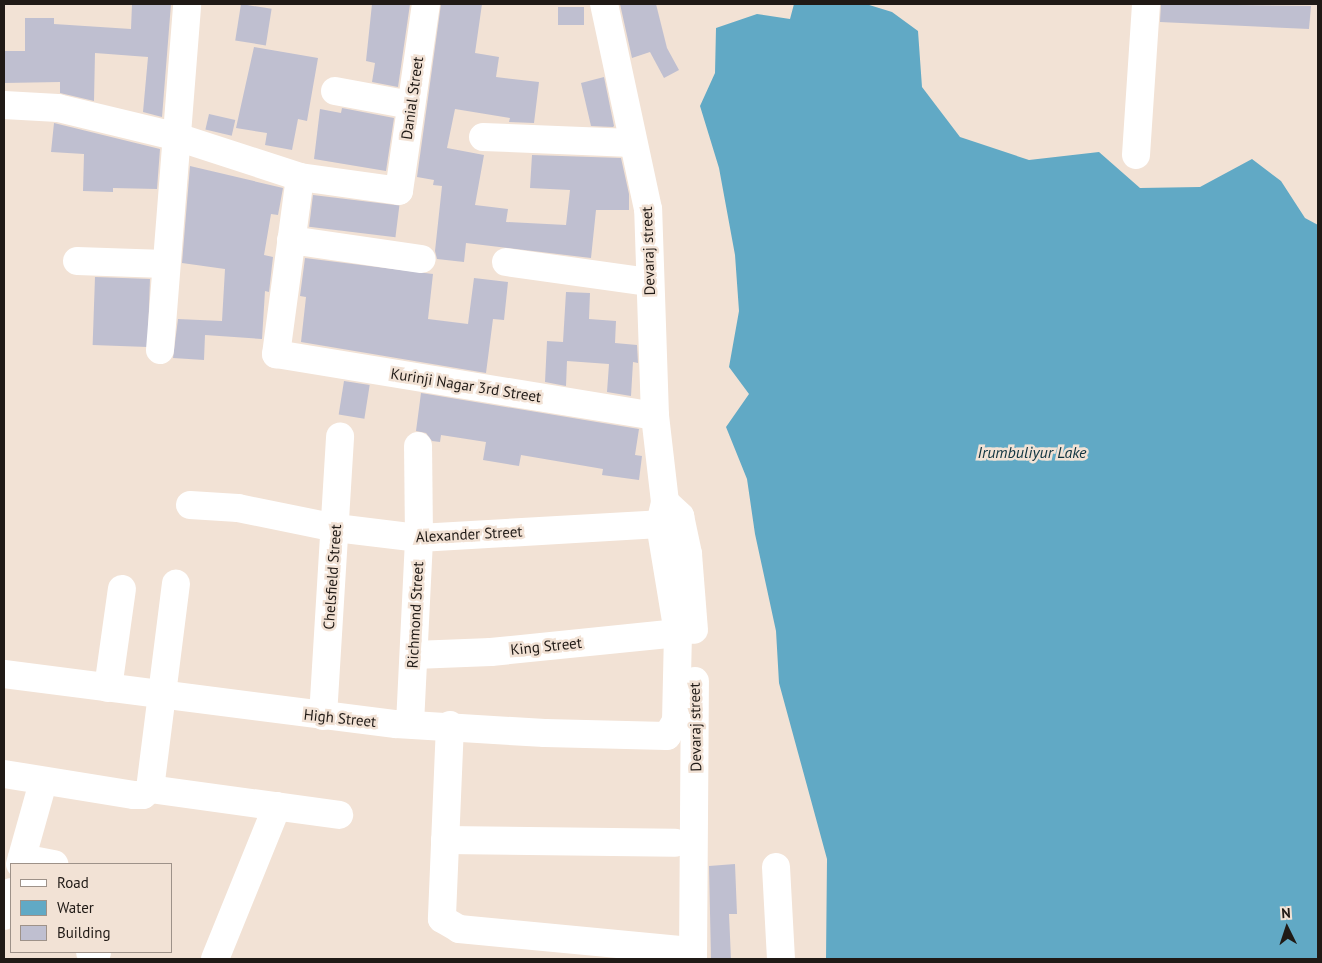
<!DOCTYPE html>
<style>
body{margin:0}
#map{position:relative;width:1322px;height:963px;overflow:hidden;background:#f2e2d5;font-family:"PT Sans",sans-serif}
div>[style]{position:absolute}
.water>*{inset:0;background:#61a9c5}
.building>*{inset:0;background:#bfbfd0;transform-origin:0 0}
.minor>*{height:28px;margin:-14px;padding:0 14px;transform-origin:14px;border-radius:14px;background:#fff}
span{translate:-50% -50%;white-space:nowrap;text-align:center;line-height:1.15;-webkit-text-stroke:5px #f2e2d5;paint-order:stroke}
.street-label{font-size:15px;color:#201a16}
.water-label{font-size:16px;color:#10333f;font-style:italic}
.frame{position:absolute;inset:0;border:5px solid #201a16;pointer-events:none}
.legend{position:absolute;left:10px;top:863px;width:162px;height:90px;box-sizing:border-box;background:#f2e2d5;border:1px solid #9e9289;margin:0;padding:6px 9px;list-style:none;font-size:15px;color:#201a16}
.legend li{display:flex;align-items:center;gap:10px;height:25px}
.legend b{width:25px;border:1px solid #9e9289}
.north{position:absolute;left:1262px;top:903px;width:50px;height:50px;-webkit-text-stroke:4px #f2e2d5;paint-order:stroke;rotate:356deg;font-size:14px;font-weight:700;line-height:20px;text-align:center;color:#201a16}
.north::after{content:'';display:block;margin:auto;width:18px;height:22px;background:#201a16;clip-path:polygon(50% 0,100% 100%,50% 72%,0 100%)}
</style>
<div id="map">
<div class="water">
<div style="clip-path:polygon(794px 4px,866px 4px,892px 12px,918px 31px,922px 87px,960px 137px,1029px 160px,1099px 152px,1140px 188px,1200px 187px,1252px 159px,1281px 181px,1305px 218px,1318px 225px,1318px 959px,826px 959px,827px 859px,779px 683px,776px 631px,755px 534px,747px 479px,726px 427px,749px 394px,729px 367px,739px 311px,735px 255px,719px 168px,700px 106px,715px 73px,716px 28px,757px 14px,790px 19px)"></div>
</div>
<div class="building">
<div style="clip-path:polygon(132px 4px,171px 4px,162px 117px,143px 112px,148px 57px,95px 53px,94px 101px,60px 93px,60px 82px,4px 83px,4px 51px,25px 51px,25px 18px,54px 18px,54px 24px,131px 29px)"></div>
<div style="left:241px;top:4px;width:31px;height:37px;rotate:9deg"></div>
<div style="clip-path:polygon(372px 4px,410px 4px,398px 87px,372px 82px,375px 63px,366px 61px)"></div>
<div style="clip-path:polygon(441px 4px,482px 4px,475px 53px,499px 57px,496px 77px,539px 82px,534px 123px,509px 122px,510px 118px,455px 109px,447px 148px,484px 155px,475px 205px,508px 209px,506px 222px,566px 225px,570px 190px,530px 188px,532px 155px,621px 158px,629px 194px,629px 210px,596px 210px,591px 258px,466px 243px,464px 262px,437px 259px,435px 251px,442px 186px,433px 185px,434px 180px,417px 177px)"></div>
<div style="clip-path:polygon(620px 4px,656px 4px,667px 48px,679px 70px,664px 78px,650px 52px,632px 58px)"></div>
<div style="clip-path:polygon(1161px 4px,1311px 6px,1309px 29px,1160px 22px)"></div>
<div style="left:558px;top:7px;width:26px;height:18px"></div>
<div style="clip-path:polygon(254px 47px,318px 58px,307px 121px,298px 119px,292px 150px,265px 145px,267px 133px,236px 128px)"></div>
<div style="clip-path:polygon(604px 77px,614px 126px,613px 127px,591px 126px,581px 83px)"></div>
<div style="clip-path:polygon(342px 108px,394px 118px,386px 171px,314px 159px,320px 109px,341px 113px)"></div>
<div style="left:209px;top:114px;width:27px;height:16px;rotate:13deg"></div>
<div style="clip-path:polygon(54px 123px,160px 149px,157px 189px,113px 188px,113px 192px,83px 191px,84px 154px,51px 152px)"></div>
<div style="clip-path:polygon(190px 166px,283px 188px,278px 215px,271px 214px,264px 255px,273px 257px,269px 292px,265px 291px,262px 339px,205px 335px,204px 360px,173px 358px,178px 319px,222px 321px,225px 269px,182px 263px)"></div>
<div style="left:313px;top:195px;width:87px;height:32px;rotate:7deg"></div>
<div style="clip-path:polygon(305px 258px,433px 274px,428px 319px,468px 324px,474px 278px,508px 282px,504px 320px,493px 319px,486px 373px,301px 342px,306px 297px,300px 296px)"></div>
<div style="left:95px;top:277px;width:55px;height:68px;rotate:2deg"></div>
<div style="clip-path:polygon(566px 292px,590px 293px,589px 319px,616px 321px,615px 343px,637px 345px,638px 363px,633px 362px,631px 396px,607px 392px,609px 364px,567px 361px,566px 386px,545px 382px,547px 341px,563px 342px)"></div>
<div style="left:344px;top:381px;width:26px;height:34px;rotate:9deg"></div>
<div style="clip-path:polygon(421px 393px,639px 429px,635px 455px,642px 456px,639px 480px,602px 475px,603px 469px,521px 455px,519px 466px,483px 460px,486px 442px,441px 435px,440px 442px,432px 441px,426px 433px,416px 431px)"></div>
<div style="clip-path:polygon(735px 864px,737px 914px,729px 914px,731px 959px,711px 959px,709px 866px)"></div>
</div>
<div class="minor">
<div style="left:335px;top:91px;width:77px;rotate:10.4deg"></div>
<div style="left:4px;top:105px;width:54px;rotate:3.2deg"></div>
<div style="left:58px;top:108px;width:119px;rotate:13.6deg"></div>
<div style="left:174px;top:136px;width:133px;rotate:18deg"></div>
<div style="left:300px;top:177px;width:100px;rotate:8deg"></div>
<div style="left:399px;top:191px;width:189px;rotate:-81.8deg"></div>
<div style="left:483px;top:137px;width:149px;rotate:2.3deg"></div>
<div style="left:1136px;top:155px;width:151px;rotate:-86.2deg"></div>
<div style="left:300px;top:177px;width:179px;rotate:97.7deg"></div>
<div style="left:276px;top:354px;width:384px;rotate:9.3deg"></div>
<div style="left:291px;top:240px;width:132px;rotate:8.3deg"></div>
<div style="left:77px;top:261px;width:88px;rotate:2deg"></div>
<div style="left:506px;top:262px;width:143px;rotate:8deg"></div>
<div style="left:160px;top:350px;width:347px;rotate:-85.5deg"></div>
<div style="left:665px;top:502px;width:21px;rotate:43deg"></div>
<div style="left:680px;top:516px;width:39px;rotate:78deg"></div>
<div style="left:688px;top:554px;width:76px;rotate:85.5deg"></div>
<div style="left:190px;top:505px;width:48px;rotate:3.6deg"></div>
<div style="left:238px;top:508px;width:100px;rotate:11.5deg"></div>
<div style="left:336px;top:528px;width:84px;rotate:6.9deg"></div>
<div style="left:419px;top:538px;width:241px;rotate:-3.3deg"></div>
<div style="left:414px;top:655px;width:77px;rotate:-2.2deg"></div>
<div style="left:491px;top:652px;width:188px;rotate:-5.8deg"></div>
<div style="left:4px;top:674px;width:395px;rotate:7.3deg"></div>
<div style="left:396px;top:724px;width:149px;rotate:3.5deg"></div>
<div style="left:545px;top:733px;width:122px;rotate:1.4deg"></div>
<div style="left:667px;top:736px;width:17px;rotate:-59deg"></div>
<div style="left:676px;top:721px;width:88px;rotate:-88.7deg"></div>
<div style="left:678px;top:633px;width:110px;rotate:-99.4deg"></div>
<div style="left:660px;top:524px;width:23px;rotate:-77deg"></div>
<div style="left:665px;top:502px;width:87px;rotate:-96.6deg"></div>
<div style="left:655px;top:416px;width:207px;rotate:-91.9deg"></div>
<div style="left:648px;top:209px;width:210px;rotate:-102.1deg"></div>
<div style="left:108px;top:688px;width:100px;rotate:-82deg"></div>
<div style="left:323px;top:716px;width:280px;rotate:-86.5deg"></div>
<div style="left:410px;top:724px;width:186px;rotate:-87.2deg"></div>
<div style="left:419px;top:538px;width:92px;rotate:-90.6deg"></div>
<div style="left:450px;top:725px;width:194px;rotate:92.4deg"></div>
<div style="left:442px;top:919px;width:20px;rotate:30deg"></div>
<div style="left:459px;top:929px;width:235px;rotate:5.4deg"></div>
<div style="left:4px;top:774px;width:132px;rotate:9.2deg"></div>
<div style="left:134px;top:795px;width:9px"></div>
<div style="left:143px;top:795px;width:9px;rotate:-41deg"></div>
<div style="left:150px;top:789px;width:207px;rotate:-82.8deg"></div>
<div style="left:150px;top:789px;width:191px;rotate:7.8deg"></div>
<div style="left:445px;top:840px;width:230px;rotate:0.7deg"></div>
<div style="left:22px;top:858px;width:33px;rotate:11deg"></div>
<div style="left:20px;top:864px;width:85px;rotate:-74.3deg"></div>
<div style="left:776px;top:867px;width:92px;rotate:86.9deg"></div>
<div style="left:4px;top:916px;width:25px;rotate:-74deg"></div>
<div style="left:90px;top:952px;width:7px;rotate:8deg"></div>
<div style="left:215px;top:959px;width:165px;rotate:-67.9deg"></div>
<div style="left:693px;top:959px;width:278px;rotate:-89.6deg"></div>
</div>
<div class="street-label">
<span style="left:412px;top:98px;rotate:-82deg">Danial Street</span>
<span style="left:648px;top:251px;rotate:-92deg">Devaraj street</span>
<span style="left:466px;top:385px;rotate:9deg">Kurinji Nagar 3rd Street</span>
<span style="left:469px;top:534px;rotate:-3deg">Alexander Street</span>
<span style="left:332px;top:577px;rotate:-86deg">Chelsfield Street</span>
<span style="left:415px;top:615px;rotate:-87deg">Richmond Street</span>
<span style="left:546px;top:646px;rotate:-6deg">King Street</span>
<span style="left:340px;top:718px;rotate:6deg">High Street</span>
<span style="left:695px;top:727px;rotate:-91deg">Devaraj street</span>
</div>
<div class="water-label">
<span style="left:1032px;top:452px">Irumbuliyur Lake</span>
</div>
<div class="frame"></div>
<ul class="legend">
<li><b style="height:6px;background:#fff"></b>Road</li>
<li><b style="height:14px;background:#61a9c5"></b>Water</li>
<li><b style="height:14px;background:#bfbfd0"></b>Building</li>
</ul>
<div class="north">N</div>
</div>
